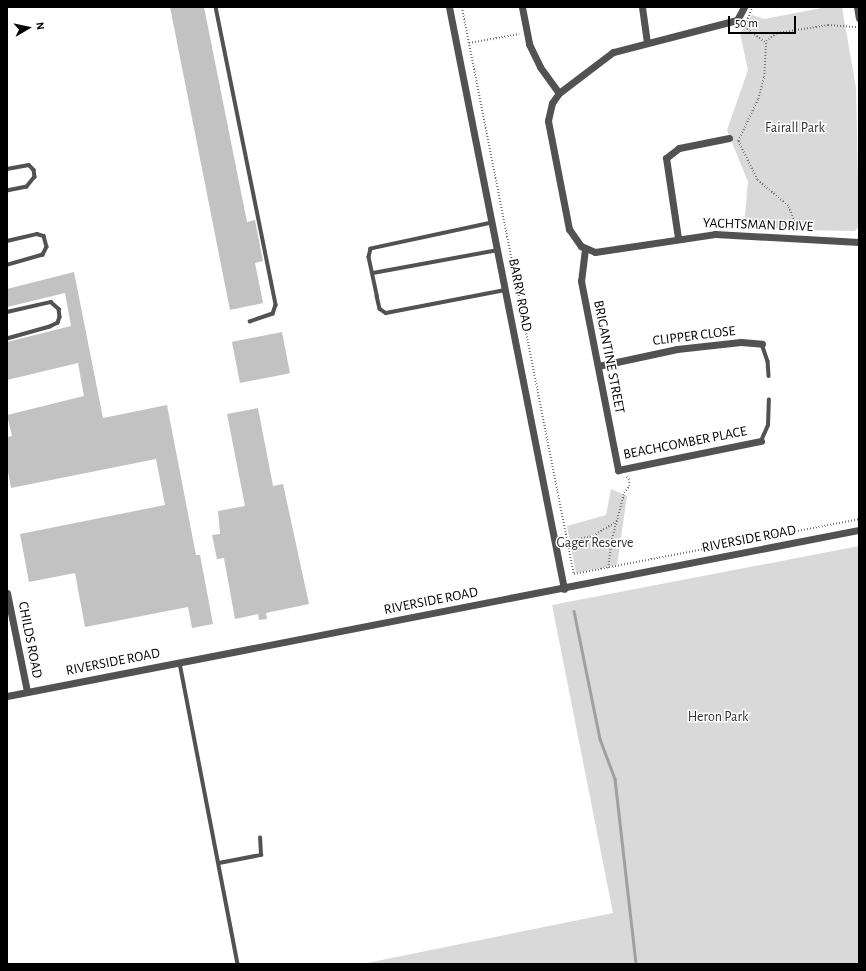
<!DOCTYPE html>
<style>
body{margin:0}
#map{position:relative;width:866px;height:971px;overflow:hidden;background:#fff;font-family:"Alegreya Sans",sans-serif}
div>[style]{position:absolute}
.green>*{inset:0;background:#d9d9d9}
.stream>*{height:2.5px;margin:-1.25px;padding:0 1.25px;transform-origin:1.25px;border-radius:1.25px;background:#a0a0a0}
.building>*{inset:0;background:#c2c2c2;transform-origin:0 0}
.path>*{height:1.5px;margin-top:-0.75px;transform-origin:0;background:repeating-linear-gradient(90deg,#747474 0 1px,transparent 0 3px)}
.lane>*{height:3.5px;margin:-1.75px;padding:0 1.75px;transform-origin:1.75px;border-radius:1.75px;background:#525252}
.street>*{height:7px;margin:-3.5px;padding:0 3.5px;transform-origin:3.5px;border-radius:3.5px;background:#525252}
span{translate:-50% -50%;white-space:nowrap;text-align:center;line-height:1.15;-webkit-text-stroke:3px #fff;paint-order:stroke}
.park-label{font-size:14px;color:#303030}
.street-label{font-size:14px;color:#000}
.frame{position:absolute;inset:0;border:8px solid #000;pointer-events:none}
.north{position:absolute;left:8px;top:8px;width:40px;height:40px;-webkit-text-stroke:3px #fff;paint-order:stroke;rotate:81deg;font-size:11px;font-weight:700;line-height:16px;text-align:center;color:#000}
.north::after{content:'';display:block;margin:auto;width:14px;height:18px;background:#000;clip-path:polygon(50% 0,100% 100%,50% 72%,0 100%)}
.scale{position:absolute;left:728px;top:16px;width:68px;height:18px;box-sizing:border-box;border:2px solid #000;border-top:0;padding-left:5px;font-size:12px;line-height:14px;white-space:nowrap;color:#000;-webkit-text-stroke:3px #fff;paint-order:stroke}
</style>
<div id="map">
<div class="green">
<div style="clip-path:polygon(827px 7px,842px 7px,856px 88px,859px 226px,855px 231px,794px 230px,744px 225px,748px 182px,727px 130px,748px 70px,740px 33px,752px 15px,764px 19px)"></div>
<div style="clip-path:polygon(611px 489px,627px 496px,617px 565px,576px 573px,567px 526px,606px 515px)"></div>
<div style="clip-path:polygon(859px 546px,859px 964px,362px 964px,613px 913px,552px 605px)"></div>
</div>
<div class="stream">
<div style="left:574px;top:611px;width:131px;rotate:78.5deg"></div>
<div style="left:600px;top:739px;width:43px;rotate:69.4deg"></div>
<div style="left:615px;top:779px;width:186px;rotate:83.5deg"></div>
</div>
<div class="building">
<div style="clip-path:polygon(170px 7px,204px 7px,247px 222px,255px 220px,263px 261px,255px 263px,263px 303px,230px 310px)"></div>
<div style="clip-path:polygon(74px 272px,103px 418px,167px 405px,196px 555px,200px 555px,213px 624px,192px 628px,188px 607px,85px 627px,75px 573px,29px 582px,20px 534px,165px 505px,156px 459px,11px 488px,7px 466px,7px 437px,12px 436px,7px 415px,84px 396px,78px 363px,7px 380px,7px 342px,71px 326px,65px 293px,7px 307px,7px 289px)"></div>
<div style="left:282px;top:332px;width:42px;height:51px;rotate:79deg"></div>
<div style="clip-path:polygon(258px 408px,273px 486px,283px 484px,309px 604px,266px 613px,267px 619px,259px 620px,258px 614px,235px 619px,224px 558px,217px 559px,212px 535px,220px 534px,218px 511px,245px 506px,227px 414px)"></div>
</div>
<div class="path">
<div style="left:462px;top:7px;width:578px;rotate:78.83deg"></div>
<div style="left:574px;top:574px;width:290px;rotate:-10.9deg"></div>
<div style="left:753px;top:7px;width:22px;rotate:112deg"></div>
<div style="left:745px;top:27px;width:26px;rotate:37deg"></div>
<div style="left:469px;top:43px;width:51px;rotate:-10.2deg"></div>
<div style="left:798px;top:230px;width:26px;rotate:-113deg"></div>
<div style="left:788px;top:206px;width:40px;rotate:-140deg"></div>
<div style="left:757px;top:180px;width:43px;rotate:-116deg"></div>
<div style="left:738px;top:141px;width:47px;rotate:-64.5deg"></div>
<div style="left:758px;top:99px;width:23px;rotate:-75deg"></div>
<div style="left:764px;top:77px;width:36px;rotate:-87deg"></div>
<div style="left:766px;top:41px;width:14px;rotate:-36deg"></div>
<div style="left:777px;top:33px;width:52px;rotate:-8.9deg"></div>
<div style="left:828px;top:25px;width:31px;rotate:4deg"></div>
<div style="left:566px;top:541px;width:27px;rotate:-10deg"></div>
<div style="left:593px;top:536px;width:28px;rotate:-32deg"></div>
<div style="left:608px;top:568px;width:26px;rotate:-83deg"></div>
<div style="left:611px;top:542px;width:51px;rotate:-75.1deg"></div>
<div style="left:624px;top:493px;width:9px;rotate:-54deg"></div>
<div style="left:629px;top:486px;width:6px;rotate:-90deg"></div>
<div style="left:629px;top:480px;width:4px;rotate:-135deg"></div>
</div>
<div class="lane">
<div style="left:216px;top:7px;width:304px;rotate:78.6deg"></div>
<div style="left:276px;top:305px;width:9px;rotate:108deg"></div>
<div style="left:273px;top:314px;width:24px;rotate:161deg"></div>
<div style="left:7px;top:169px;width:22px;rotate:-10deg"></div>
<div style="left:29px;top:165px;width:7px;rotate:45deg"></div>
<div style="left:34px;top:170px;width:7px;rotate:82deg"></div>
<div style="left:35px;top:177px;width:13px;rotate:129deg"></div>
<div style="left:27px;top:187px;width:20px;rotate:169deg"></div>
<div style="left:492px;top:223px;width:124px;rotate:167.9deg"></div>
<div style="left:371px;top:249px;width:8px;rotate:104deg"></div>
<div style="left:369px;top:257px;width:40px;rotate:78deg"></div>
<div style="left:377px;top:296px;width:13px;rotate:77deg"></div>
<div style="left:380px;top:309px;width:7px;rotate:34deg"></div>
<div style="left:386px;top:313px;width:121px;rotate:-10.9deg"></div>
<div style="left:7px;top:241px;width:31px;rotate:-13deg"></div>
<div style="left:37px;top:234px;width:7px;rotate:16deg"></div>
<div style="left:44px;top:236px;width:11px;rotate:75deg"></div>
<div style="left:47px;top:247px;width:9px;rotate:117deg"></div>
<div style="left:43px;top:255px;width:37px;rotate:164deg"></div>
<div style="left:373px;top:273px;width:127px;rotate:-10.4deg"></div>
<div style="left:7px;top:312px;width:45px;rotate:-12.8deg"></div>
<div style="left:51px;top:302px;width:11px;rotate:41deg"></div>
<div style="left:59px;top:309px;width:8px;rotate:83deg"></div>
<div style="left:60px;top:317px;width:6px;rotate:108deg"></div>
<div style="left:58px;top:323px;width:9px;rotate:153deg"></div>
<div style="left:50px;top:327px;width:45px;rotate:164.4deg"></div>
<div style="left:762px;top:344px;width:18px;rotate:71deg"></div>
<div style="left:768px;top:361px;width:15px;rotate:86deg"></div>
<div style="left:761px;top:441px;width:17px;rotate:-66deg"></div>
<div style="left:768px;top:425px;width:25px;rotate:-88deg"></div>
<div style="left:180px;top:663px;width:307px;rotate:79.1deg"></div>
<div style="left:219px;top:863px;width:43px;rotate:-10.8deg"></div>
<div style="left:261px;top:855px;width:17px;rotate:-93deg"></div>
</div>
<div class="street">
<div style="left:449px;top:7px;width:593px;rotate:78.82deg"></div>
<div style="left:522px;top:7px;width:38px;rotate:79deg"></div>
<div style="left:529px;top:44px;width:25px;rotate:64deg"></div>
<div style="left:540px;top:67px;width:32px;rotate:54deg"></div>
<div style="left:642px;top:7px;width:35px;rotate:82deg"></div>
<div style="left:744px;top:7px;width:15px;rotate:118deg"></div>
<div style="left:737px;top:20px;width:128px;rotate:165.5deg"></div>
<div style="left:613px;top:52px;width:68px;rotate:142.8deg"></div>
<div style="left:559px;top:93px;width:12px;rotate:125deg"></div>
<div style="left:552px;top:103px;width:18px;rotate:103deg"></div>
<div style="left:548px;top:121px;width:110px;rotate:79deg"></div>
<div style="left:569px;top:229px;width:21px;rotate:55deg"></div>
<div style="left:581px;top:246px;width:15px;rotate:23deg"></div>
<div style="left:595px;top:252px;width:121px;rotate:-8.5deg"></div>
<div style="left:715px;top:234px;width:144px;rotate:3.2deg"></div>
<div style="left:857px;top:7px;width:11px;rotate:80deg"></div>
<div style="left:678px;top:238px;width:81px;rotate:-98.5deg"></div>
<div style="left:666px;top:158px;width:16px;rotate:-38deg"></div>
<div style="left:679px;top:148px;width:51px;rotate:-11.3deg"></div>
<div style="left:585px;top:249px;width:32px;rotate:97deg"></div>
<div style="left:581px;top:281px;width:193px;rotate:78.9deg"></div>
<div style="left:618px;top:470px;width:146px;rotate:-11.5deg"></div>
<div style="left:598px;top:366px;width:81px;rotate:-12.1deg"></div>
<div style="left:677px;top:349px;width:64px;rotate:-6.2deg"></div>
<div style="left:741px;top:342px;width:21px;rotate:5deg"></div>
<div style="left:7px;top:593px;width:100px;rotate:78.5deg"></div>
<div style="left:7px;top:696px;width:868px;rotate:-11.03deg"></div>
</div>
<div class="park-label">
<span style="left:795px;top:128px">Fairall Park</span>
<span style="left:595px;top:543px">Gager Reserve</span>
<span style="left:718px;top:717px">Heron Park</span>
</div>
<div class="street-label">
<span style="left:758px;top:225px;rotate:2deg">YACHTSMAN DRIVE</span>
<span style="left:520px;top:295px;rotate:79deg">BARRY ROAD</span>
<span style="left:694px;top:336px;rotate:-7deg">CLIPPER CLOSE</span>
<span style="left:609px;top:357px;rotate:79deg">BRIGANTINE STREET</span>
<span style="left:685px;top:443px;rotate:-11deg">BEACHCOMBER PLACE</span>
<span style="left:749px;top:539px;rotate:-11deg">RIVERSIDE ROAD</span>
<span style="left:431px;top:601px;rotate:-11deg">RIVERSIDE ROAD</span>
<span style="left:30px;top:640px;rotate:79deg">CHILDS ROAD</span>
<span style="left:113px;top:662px;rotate:-11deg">RIVERSIDE ROAD</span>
</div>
<div class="frame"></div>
<div class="north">N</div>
<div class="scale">50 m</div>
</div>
